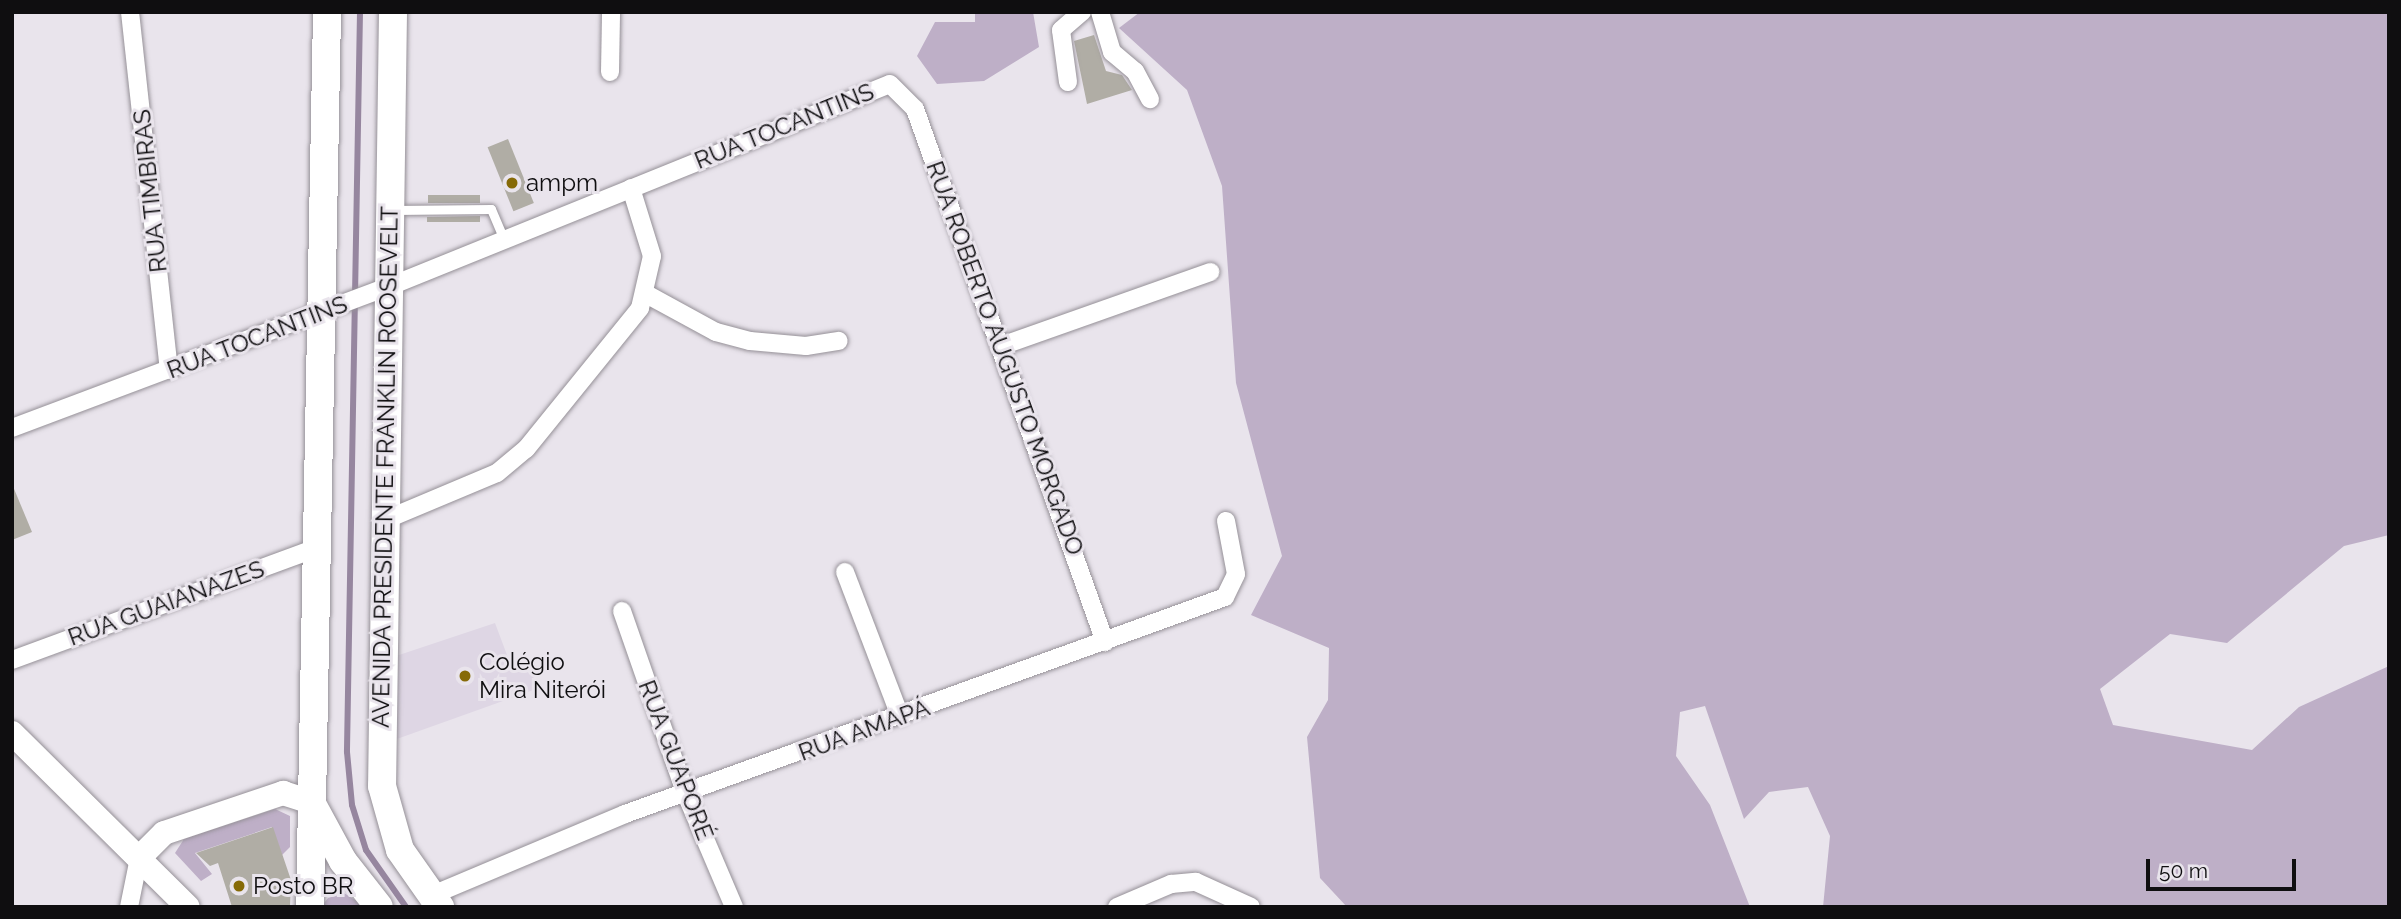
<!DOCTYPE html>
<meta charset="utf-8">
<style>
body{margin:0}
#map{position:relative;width:2401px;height:919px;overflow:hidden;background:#e9e4ec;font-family:Raleway,sans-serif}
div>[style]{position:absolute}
.built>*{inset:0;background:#ded6e4}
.green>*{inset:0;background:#beafc7}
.stream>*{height:6px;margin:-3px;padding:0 3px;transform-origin:3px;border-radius:3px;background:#96869f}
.building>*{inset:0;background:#b0ada5;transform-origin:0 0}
.roads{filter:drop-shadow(0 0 2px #959097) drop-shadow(0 0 2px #959097)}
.lane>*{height:9px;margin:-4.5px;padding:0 4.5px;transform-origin:4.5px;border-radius:4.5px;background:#fff}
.street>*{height:18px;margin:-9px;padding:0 9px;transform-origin:9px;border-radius:9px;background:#fff}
.secondary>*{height:24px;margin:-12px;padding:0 12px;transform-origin:12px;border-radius:12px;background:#fff}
.primary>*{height:28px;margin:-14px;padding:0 14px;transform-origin:14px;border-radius:14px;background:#fff}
.dots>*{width:19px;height:19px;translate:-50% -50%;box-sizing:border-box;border:4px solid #e9e4ec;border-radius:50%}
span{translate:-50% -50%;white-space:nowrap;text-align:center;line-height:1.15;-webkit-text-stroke:6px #e9e4ec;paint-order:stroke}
.street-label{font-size:24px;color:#0f0e10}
.poi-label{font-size:24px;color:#0f0e10}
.left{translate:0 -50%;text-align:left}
.frame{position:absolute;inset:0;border:14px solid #0f0e10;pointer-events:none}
.scale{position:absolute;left:2146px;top:859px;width:150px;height:32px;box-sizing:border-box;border:4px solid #0f0e10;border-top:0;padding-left:9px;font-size:21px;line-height:24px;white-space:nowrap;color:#0f0e10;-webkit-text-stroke:5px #e9e4ec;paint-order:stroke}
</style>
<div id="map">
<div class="built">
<div style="clip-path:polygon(495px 623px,510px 663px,527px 657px,539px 688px,394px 740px,396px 656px)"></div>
</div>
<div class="green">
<div style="clip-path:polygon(975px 12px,1033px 12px,1039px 47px,984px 81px,937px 84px,917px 56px,935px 22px,975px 22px)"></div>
<div style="clip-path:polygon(1140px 12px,2389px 12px,2389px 535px,2344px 546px,2227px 643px,2170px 634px,2100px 689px,2113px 725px,2252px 750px,2299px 707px,2389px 666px,2389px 907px,1823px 907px,1830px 836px,1808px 787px,1769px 792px,1744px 819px,1705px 706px,1680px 712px,1676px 756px,1710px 805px,1750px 907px,1347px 907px,1320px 878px,1307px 737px,1328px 700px,1329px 648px,1251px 615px,1282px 556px,1236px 383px,1222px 186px,1187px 90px,1119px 28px)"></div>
<div style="clip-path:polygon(275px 809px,290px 816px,290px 847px,282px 855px,272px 827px,195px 853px,212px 874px,201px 881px,175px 853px,184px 839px)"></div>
<div style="clip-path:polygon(344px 893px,366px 907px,321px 907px,328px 898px)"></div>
</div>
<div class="stream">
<div style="left:360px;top:12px;width:740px;rotate:91.01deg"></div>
<div style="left:347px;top:752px;width:53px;rotate:84.6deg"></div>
<div style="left:352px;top:805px;width:47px;rotate:72.7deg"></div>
<div style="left:366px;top:850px;width:70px;rotate:54.9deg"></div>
</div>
<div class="building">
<div style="clip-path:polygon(1094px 35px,1106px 71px,1122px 75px,1132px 90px,1087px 104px,1074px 41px)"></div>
<div style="left:508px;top:139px;width:69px;height:22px;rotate:68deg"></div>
<div style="left:428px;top:195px;width:52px;height:8px"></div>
<div style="clip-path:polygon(480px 216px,480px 222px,427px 222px,427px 217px)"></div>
<div style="clip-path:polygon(12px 484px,32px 532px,12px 540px)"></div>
<div style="clip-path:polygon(273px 827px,291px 880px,290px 907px,232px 907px,218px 863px,210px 866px,196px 853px)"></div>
</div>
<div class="roads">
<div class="lane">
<div style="left:394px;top:210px;width:97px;rotate:-0.6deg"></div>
<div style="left:491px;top:209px;width:34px;rotate:67deg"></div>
</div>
<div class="street">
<div style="left:130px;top:12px;width:360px;rotate:83.8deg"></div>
<div style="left:1100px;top:12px;width:42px;rotate:73.3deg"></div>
<div style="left:1112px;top:52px;width:30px;rotate:40deg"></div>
<div style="left:1135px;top:71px;width:32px;rotate:62deg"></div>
<div style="left:610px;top:72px;width:60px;rotate:-89deg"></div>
<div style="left:1068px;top:82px;width:52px;rotate:-97.7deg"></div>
<div style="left:1061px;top:30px;width:28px;rotate:-41deg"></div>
<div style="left:648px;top:295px;width:77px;rotate:28.6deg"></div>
<div style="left:716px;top:332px;width:35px;rotate:15deg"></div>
<div style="left:750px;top:341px;width:56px;rotate:5.1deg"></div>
<div style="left:806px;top:346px;width:33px;rotate:-9deg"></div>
<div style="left:1004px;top:345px;width:219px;rotate:-19.5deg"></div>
<div style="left:12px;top:428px;width:402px;rotate:-20.6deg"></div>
<div style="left:388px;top:287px;width:541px;rotate:-22.02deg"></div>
<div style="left:890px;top:84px;width:35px;rotate:45deg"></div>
<div style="left:915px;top:109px;width:566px;rotate:70.38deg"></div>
<div style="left:385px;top:520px;width:121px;rotate:-22.8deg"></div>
<div style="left:497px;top:473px;width:38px;rotate:-40deg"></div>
<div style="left:526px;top:449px;width:181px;rotate:-51deg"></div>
<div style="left:640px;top:308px;width:53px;rotate:-77deg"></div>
<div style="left:652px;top:256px;width:71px;rotate:-107.2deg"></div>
<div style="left:845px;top:572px;width:154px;rotate:69.1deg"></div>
<div style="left:622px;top:611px;width:192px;rotate:70.8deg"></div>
<div style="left:685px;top:792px;width:125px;rotate:66.9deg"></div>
<div style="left:12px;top:660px;width:327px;rotate:-20.2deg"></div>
<div style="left:430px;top:896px;width:212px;rotate:-22.8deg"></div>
<div style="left:625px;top:814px;width:638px;rotate:-19.88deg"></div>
<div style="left:1225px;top:597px;width:25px;rotate:-64deg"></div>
<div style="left:1236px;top:574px;width:54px;rotate:-100.7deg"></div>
<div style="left:129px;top:907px;width:50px;rotate:-78.5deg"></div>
<div style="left:1117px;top:907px;width:59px;rotate:-23.1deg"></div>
<div style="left:1171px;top:884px;width:25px;rotate:-5deg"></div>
<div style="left:1196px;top:882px;width:60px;rotate:24.4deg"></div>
</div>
<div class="secondary">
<div style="left:12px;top:733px;width:247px;rotate:44.7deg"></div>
<div style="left:139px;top:858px;width:35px;rotate:-45deg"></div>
<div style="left:164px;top:833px;width:126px;rotate:-18.6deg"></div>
<div style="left:283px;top:793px;width:29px;rotate:18deg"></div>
</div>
<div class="primary">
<div style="left:393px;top:12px;width:774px;rotate:90.81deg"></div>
<div style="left:382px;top:786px;width:66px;rotate:74.3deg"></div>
<div style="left:400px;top:850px;width:70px;rotate:54.9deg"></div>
<div style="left:312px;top:804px;width:65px;rotate:61.5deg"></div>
<div style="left:343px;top:861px;width:58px;rotate:52deg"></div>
<div style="left:310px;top:907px;width:895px;rotate:-88.91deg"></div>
</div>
</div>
<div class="dots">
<div style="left:512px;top:183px;background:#866a07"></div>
<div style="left:465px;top:676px;background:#866a07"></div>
<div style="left:239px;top:886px;background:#866a07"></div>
</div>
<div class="street-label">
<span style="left:784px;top:126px;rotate:-22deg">RUA TOCANTINS</span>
<span style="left:150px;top:191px;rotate:-96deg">RUA TIMBIRAS</span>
<span style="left:257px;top:337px;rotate:-21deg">RUA TOCANTINS</span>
<span style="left:1005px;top:358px;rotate:70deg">RUA ROBERTO AUGUSTO MORGADO</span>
<span style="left:385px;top:467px;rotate:-89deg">AVENIDA PRESIDENTE FRANKLIN ROOSEVELT</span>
<span style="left:166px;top:603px;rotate:-20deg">RUA GUAIANAZES</span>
<span style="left:864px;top:730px;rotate:-20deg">RUA AMAPÁ</span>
<span style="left:676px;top:760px;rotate:69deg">RUA GUAPORÉ</span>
</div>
<div class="poi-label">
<span class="left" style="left:526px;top:183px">ampm</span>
<span class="left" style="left:479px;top:676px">Colégio<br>Mira Niterói</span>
<span class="left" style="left:253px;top:886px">Posto BR</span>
</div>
<div class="frame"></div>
<div class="scale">50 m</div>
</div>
